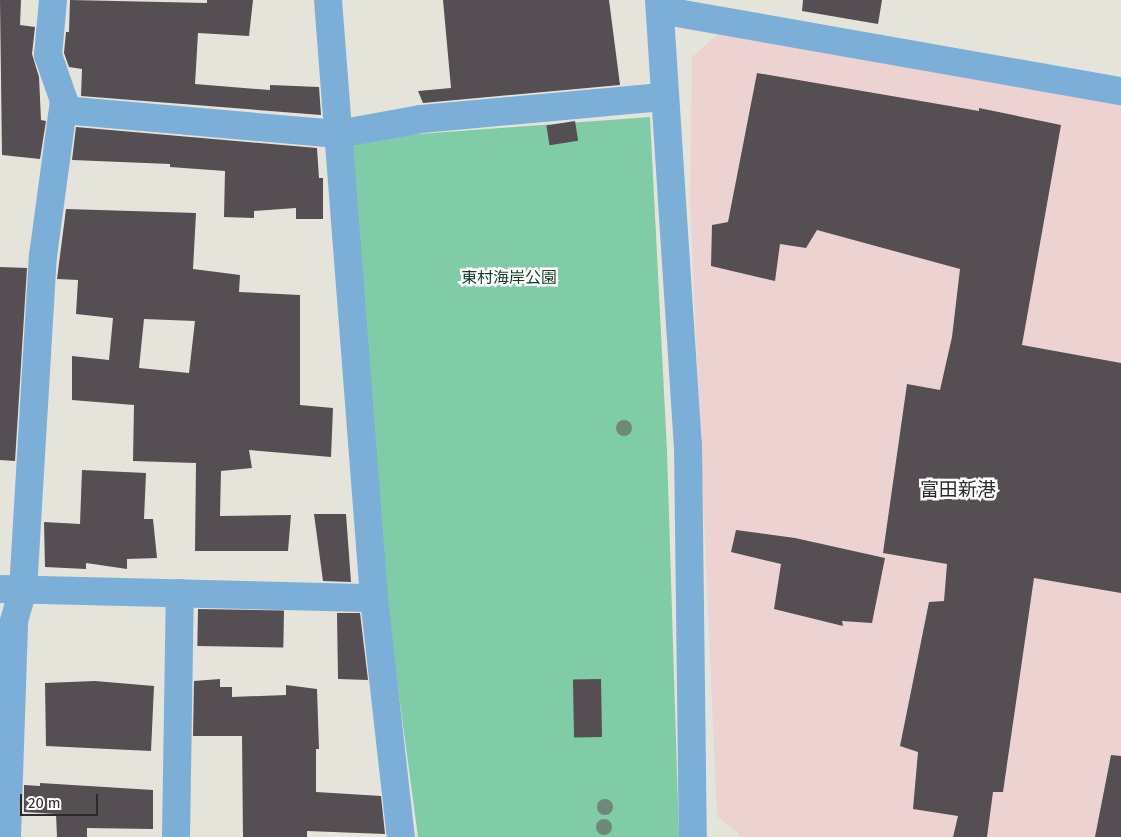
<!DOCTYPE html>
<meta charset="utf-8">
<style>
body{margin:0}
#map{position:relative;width:1121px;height:837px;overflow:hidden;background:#e5e4da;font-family:"Fira Sans","Noto Sans JP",sans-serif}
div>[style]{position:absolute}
.industrial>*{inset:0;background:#edd2d2}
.green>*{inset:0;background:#7fcca6}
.building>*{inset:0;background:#554e53;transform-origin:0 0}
.minor>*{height:28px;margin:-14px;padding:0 14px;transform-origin:14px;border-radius:14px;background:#7cafd7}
.tertiary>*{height:28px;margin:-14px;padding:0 14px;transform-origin:14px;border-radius:14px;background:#7cafd7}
.trees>*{width:16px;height:16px;margin:-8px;border-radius:50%;background:#708879}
span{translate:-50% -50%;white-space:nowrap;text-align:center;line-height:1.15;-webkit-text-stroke:5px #fff;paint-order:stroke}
.park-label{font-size:16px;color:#103c29}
.quarter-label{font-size:19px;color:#2b2a27}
.scale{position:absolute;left:20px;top:794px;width:78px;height:22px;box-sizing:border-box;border:2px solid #2b2a27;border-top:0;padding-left:6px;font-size:15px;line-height:18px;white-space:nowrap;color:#2b2a27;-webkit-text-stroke:4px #fff;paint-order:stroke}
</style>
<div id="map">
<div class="industrial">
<div style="clip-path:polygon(720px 32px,1121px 102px,1121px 837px,742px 837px,717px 816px,690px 201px,692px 57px)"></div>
</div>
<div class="green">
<div style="clip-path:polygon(650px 117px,667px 451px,679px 837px,418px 837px,378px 538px,351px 139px)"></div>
</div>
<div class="building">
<div style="clip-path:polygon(0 0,21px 0,20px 25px,35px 27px,32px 54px,39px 77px,41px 120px,46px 121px,40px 159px,2px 155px)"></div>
<div style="clip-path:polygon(70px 0,207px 3px,207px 0,253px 0,249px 36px,198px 33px,195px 84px,270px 90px,270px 85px,319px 87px,321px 115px,81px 96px,82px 69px,69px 67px,64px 53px,66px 32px,69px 32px)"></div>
<div style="clip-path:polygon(443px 0,609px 0,620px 85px,423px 103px,418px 91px,451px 88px)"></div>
<div style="clip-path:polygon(803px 0,882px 0,878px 24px,802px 11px)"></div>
<div style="clip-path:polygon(757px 73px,979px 111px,979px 108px,1061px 125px,1022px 345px,1121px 363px,1121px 593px,1034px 578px,1003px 792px,993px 792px,987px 837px,953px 837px,958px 816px,913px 809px,918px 752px,900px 746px,929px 602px,944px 601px,947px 564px,883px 553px,907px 384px,940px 390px,952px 337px,960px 269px,817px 230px,806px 248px,780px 244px,775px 281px,711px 266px,712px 225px,728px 222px)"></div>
<div style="left:575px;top:121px;width:20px;height:29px;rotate:81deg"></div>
<div style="clip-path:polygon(76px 127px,317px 148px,319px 178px,323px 178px,323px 219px,296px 219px,296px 208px,254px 211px,254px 218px,224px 217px,225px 171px,170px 167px,170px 164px,72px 160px)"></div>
<div style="clip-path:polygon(evenodd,66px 209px,196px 213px,193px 269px,240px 275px,239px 292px,300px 295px,300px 405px,333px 408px,331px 457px,249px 450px,252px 468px,221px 471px,220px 516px,291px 515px,288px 551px,195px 551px,196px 463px,133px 461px,134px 405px,72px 400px,72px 356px,109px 360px,113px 318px,76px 314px,78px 280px,57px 279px,66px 209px,144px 319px,195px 321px,189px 373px,139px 368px,144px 319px)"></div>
<div style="clip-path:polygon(0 267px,27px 268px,15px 461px,0 460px)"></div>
<div style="clip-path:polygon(82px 470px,146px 473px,144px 519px,153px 519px,157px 558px,127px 559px,127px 569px,86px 563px,86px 569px,45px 567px,44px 522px,80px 524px)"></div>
<div style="clip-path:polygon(314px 514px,346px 514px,351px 582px,323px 581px)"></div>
<div style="clip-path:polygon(736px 530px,795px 538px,885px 558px,872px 623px,842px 621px,843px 626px,774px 609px,781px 564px,731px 552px)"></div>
<div style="left:198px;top:609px;width:86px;height:37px;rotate:1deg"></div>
<div style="clip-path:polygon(337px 613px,360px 613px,368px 680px,338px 679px)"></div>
<div style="clip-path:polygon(220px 679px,220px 687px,232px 687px,232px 697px,286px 695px,286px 685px,317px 689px,319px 749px,316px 749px,316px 792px,381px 796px,385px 834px,307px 831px,307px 837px,243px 837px,242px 736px,193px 736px,194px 681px)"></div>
<div style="left:601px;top:679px;width:58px;height:28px;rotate:89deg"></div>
<div style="clip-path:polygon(95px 681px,154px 686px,151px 751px,46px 746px,45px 683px)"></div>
<div style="clip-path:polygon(1111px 755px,1121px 756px,1121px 837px,1095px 837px)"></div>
<div style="clip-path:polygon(40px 783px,153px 790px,153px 829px,87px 828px,87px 837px,57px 837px,56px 814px,24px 812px,24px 785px,40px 786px)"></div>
</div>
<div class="minor">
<div style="left:328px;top:0;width:600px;rotate:85.6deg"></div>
<div style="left:374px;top:598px;width:241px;rotate:83.6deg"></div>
<div style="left:63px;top:110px;width:276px;rotate:5deg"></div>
<div style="left:338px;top:134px;width:84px;rotate:-10.2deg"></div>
<div style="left:421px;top:119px;width:245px;rotate:-5.2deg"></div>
<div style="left:0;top:589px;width:374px;rotate:1.4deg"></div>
<div style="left:7px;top:837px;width:216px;rotate:-88.1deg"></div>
<div style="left:14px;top:621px;width:32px;rotate:-74deg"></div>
<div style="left:23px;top:590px;width:335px;rotate:-86.6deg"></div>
<div style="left:43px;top:256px;width:156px;rotate:-82.3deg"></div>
<div style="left:64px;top:101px;width:49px;rotate:-109.2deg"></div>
<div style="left:48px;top:55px;width:55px;rotate:-84.8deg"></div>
<div style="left:176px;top:837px;width:244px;rotate:-89.1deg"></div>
</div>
<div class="tertiary">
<div style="left:659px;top:0;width:445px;rotate:86.3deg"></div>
<div style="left:688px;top:444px;width:393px;rotate:89.3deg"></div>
<div style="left:660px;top:10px;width:468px;rotate:10deg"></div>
</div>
<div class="trees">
<div style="left:624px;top:428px"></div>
<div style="left:605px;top:807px"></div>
<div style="left:604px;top:827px"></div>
</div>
<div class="park-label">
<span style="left:509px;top:278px">東村海岸公園</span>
</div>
<div class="quarter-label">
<span style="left:958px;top:490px">富田新港</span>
</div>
<div class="scale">20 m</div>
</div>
